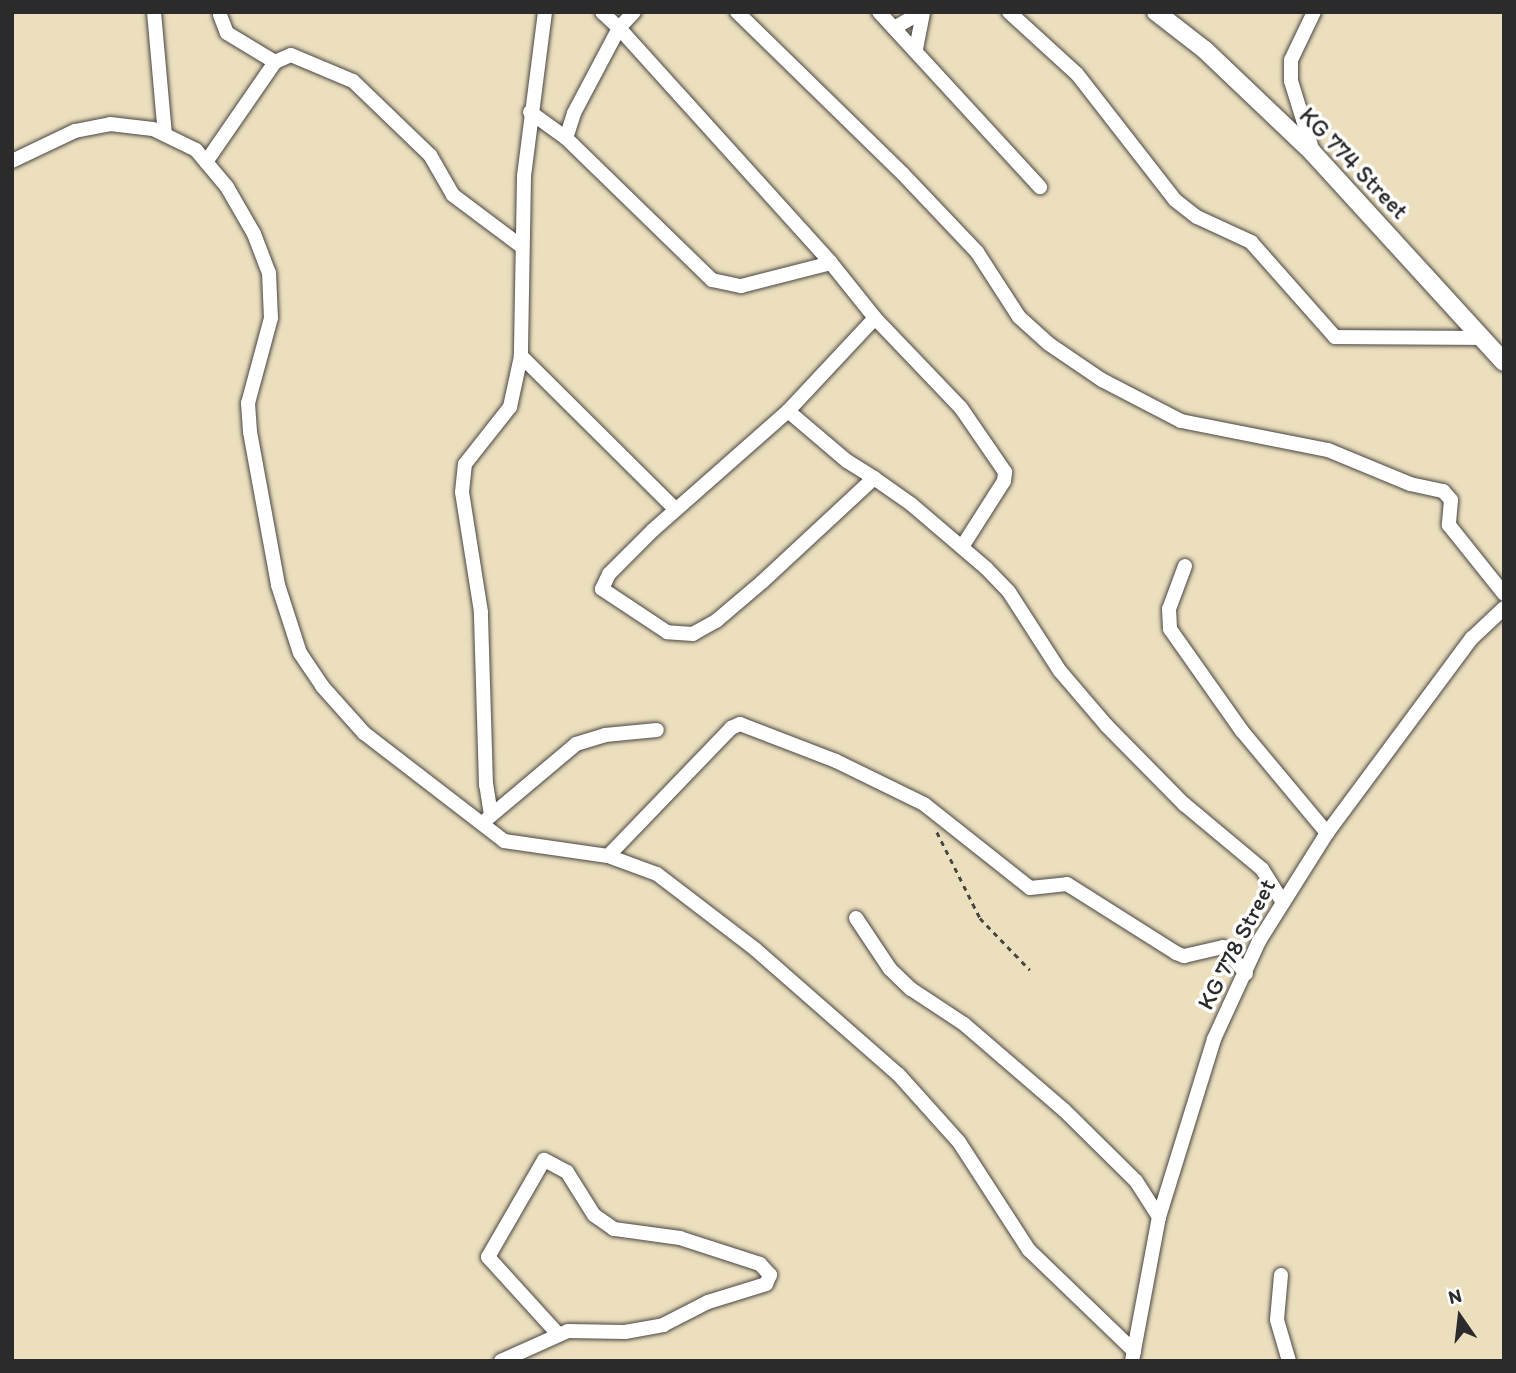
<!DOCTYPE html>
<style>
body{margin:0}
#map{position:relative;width:1516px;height:1373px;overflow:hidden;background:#ecdfbe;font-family:Itim,sans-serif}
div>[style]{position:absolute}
.path>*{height:2.5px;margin-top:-1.25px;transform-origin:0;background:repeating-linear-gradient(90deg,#484641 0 5px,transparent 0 10px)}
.roads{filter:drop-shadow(0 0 2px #484641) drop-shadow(0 0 2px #484641)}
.minor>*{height:14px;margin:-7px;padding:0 7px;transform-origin:7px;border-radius:7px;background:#fff}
.tertiary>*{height:18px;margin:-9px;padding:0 9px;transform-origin:9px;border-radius:9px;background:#fff}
span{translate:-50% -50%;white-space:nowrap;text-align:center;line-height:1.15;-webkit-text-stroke:7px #fff;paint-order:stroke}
.street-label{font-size:24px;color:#2b2b2b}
.frame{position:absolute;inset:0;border:14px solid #2b2b2b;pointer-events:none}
.north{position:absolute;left:1425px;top:1282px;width:70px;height:70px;-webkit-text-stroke:5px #fff;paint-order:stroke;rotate:346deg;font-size:19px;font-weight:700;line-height:28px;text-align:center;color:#2b2b2b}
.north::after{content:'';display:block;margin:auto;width:24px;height:32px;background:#2b2b2b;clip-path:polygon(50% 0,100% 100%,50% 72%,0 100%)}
</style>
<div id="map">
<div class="path">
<div style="left:937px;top:832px;width:96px;rotate:63.4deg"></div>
<div style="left:980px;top:918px;width:72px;rotate:46.1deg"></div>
</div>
<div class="roads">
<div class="minor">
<div style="left:154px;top:12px;width:123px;rotate:84.9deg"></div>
<div style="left:545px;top:12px;width:166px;rotate:97.3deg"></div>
<div style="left:524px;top:177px;width:179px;rotate:91deg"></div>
<div style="left:521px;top:356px;width:217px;rotate:44.8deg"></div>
<div style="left:634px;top:12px;width:22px;rotate:133deg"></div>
<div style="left:619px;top:28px;width:316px;rotate:47.9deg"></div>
<div style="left:737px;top:12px;width:232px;rotate:44.3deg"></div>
<div style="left:903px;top:174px;width:108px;rotate:46.5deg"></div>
<div style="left:977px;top:252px;width:77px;rotate:57.1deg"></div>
<div style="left:1019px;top:317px;width:40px;rotate:42deg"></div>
<div style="left:1049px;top:344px;width:64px;rotate:34.2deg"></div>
<div style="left:1102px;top:380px;width:89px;rotate:27.4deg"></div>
<div style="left:1181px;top:421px;width:150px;rotate:11.2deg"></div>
<div style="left:1328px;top:450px;width:89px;rotate:22.5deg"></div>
<div style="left:1410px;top:484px;width:34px;rotate:12deg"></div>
<div style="left:1443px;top:491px;width:12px;rotate:48deg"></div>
<div style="left:1451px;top:500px;width:25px;rotate:95deg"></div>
<div style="left:1449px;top:525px;width:88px;rotate:51.4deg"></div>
<div style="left:879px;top:12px;width:238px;rotate:47.4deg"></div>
<div style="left:1009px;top:12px;width:92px;rotate:42.4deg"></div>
<div style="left:1077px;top:74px;width:160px;rotate:52.1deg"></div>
<div style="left:1175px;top:200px;width:28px;rotate:38deg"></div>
<div style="left:1197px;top:217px;width:60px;rotate:24.8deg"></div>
<div style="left:1251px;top:242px;width:127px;rotate:48.5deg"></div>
<div style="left:1335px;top:337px;width:147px;rotate:0.4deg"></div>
<div style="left:220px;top:15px;width:19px;rotate:69deg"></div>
<div style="left:227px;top:33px;width:56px;rotate:31.1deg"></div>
<div style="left:894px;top:28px;width:32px;rotate:-30deg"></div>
<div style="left:916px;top:49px;width:38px;rotate:-79deg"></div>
<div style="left:530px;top:112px;width:44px;rotate:35.8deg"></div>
<div style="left:566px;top:138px;width:204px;rotate:44.2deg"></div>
<div style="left:712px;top:280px;width:30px;rotate:12deg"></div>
<div style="left:741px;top:286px;width:93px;rotate:-14.3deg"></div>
<div style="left:831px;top:263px;width:70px;rotate:51.3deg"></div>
<div style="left:875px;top:318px;width:127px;rotate:133.1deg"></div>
<div style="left:566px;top:138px;width:26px;rotate:-72deg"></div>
<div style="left:574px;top:113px;width:96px;rotate:-62.1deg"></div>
<div style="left:619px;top:28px;width:23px;rotate:-137deg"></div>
<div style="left:1313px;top:152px;width:74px;rotate:-107.2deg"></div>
<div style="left:1291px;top:81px;width:21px;rotate:-90deg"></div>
<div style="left:1291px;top:60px;width:53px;rotate:-64.4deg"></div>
<div style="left:12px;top:161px;width:70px;rotate:-25.5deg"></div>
<div style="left:75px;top:131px;width:36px;rotate:-11deg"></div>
<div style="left:110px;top:124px;width:43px;rotate:6.6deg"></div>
<div style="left:153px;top:129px;width:48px;rotate:26deg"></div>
<div style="left:196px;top:150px;width:48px;rotate:50deg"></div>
<div style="left:227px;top:187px;width:54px;rotate:60.1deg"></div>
<div style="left:254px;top:234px;width:42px;rotate:69deg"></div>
<div style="left:269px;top:273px;width:45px;rotate:87.5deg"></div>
<div style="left:271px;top:318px;width:88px;rotate:105.1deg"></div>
<div style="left:248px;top:403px;width:29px;rotate:86deg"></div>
<div style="left:250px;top:432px;width:156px;rotate:79.6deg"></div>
<div style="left:278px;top:585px;width:71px;rotate:72.1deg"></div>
<div style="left:300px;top:653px;width:40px;rotate:56deg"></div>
<div style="left:322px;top:686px;width:63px;rotate:48.2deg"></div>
<div style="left:364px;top:733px;width:177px;rotate:37.6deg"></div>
<div style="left:504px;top:841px;width:105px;rotate:8.2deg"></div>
<div style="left:608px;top:856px;width:52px;rotate:20.2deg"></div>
<div style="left:657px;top:874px;width:123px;rotate:37.4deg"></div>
<div style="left:755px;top:949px;width:190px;rotate:41.2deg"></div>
<div style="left:898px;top:1074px;width:91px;rotate:48.1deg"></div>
<div style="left:959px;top:1142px;width:129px;rotate:57.1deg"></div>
<div style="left:1029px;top:1250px;width:146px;rotate:43.9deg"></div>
<div style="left:206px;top:162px;width:121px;rotate:-55.4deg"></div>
<div style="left:275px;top:62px;width:17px;rotate:-24deg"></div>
<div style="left:291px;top:55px;width:67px;rotate:22.8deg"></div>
<div style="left:353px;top:81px;width:107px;rotate:43.9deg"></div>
<div style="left:430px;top:155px;width:46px;rotate:60.1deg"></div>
<div style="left:453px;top:195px;width:85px;rotate:36.9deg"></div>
<div style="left:875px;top:318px;width:124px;rotate:46.3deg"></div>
<div style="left:961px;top:408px;width:78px;rotate:55.5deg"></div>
<div style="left:1005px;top:472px;width:9px;rotate:96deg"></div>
<div style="left:1004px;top:481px;width:78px;rotate:122.5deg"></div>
<div style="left:874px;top:478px;width:153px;rotate:137.1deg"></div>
<div style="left:762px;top:582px;width:60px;rotate:139.7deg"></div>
<div style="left:716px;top:621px;width:26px;rotate:151deg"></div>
<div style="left:693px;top:634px;width:26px;rotate:-176deg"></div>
<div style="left:667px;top:632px;width:78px;rotate:-146.5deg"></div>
<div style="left:602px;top:589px;width:17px;rotate:-65deg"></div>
<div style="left:609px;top:574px;width:62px;rotate:-45deg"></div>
<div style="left:653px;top:530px;width:180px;rotate:-41.4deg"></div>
<div style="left:788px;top:411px;width:77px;rotate:40.3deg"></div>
<div style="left:847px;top:461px;width:32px;rotate:32deg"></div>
<div style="left:874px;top:478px;width:45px;rotate:35.1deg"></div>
<div style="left:911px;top:504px;width:99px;rotate:40.5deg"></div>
<div style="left:986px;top:568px;width:33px;rotate:46deg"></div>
<div style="left:1009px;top:592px;width:94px;rotate:57.2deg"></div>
<div style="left:1060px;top:671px;width:72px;rotate:49.5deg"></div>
<div style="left:1107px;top:726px;width:110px;rotate:45.4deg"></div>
<div style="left:1184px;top:804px;width:102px;rotate:39.8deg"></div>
<div style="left:1262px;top:869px;width:36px;rotate:58deg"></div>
<div style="left:1185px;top:566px;width:46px;rotate:110.4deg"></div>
<div style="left:1169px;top:609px;width:20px;rotate:87deg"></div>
<div style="left:1170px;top:629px;width:125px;rotate:54.8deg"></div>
<div style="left:1242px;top:731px;width:133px;rotate:50.2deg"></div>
<div style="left:491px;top:815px;width:30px;rotate:-99deg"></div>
<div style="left:486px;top:785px;width:173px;rotate:-91.7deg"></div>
<div style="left:481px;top:612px;width:121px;rotate:-99deg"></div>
<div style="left:462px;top:492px;width:28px;rotate:-84deg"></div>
<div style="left:465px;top:464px;width:73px;rotate:-51.7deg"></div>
<div style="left:510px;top:407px;width:52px;rotate:-77.8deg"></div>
<div style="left:487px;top:819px;width:116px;rotate:-40.1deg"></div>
<div style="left:576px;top:744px;width:30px;rotate:-17deg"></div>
<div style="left:605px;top:735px;width:52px;rotate:-5.5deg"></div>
<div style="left:608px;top:856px;width:178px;rotate:-46.1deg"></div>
<div style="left:731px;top:728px;width:10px;rotate:-24deg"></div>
<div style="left:740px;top:724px;width:103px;rotate:21.1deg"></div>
<div style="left:836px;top:761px;width:98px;rotate:26deg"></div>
<div style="left:924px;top:804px;width:135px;rotate:38.4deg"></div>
<div style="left:1030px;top:888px;width:37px;rotate:-6deg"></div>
<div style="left:1067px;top:884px;width:129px;rotate:32.3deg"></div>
<div style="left:1176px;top:953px;width:9px;rotate:21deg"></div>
<div style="left:1184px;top:956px;width:40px;rotate:-13deg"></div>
<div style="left:1223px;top:947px;width:35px;rotate:49deg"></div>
<div style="left:856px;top:918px;width:61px;rotate:56.3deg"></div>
<div style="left:890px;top:969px;width:29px;rotate:44deg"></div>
<div style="left:911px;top:989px;width:64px;rotate:33.4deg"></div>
<div style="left:964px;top:1024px;width:132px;rotate:40.7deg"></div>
<div style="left:1064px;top:1110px;width:101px;rotate:44.6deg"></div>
<div style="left:1136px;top:1181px;width:43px;rotate:57.4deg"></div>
<div style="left:1281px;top:1275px;width:45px;rotate:95.1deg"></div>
<div style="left:1277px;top:1320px;width:43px;rotate:73.7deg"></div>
<div style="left:501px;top:1361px;width:73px;rotate:-24.1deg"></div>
<div style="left:568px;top:1331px;width:57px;rotate:1deg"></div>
<div style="left:625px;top:1332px;width:39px;rotate:-10deg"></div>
<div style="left:663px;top:1325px;width:51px;rotate:-27.1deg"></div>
<div style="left:708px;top:1302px;width:61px;rotate:-17.2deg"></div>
<div style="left:766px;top:1284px;width:10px;rotate:-66deg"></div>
<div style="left:770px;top:1275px;width:15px;rotate:-132deg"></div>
<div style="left:760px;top:1264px;width:84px;rotate:-162deg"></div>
<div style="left:680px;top:1238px;width:67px;rotate:-172.2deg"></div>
<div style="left:614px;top:1229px;width:24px;rotate:-145deg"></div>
<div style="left:594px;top:1215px;width:51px;rotate:-122.1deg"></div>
<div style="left:567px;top:1172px;width:26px;rotate:-152deg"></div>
<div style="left:544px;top:1160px;width:112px;rotate:120deg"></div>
<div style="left:488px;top:1257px;width:104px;rotate:47.7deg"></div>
<div style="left:1132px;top:1361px;width:147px;rotate:-79.4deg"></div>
<div style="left:1159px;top:1217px;width:186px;rotate:-72.8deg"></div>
<div style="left:1214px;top:1039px;width:108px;rotate:-65.3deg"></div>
<div style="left:1259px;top:941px;width:128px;rotate:-57.8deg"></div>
<div style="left:1327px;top:833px;width:243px;rotate:-53.4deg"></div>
<div style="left:1472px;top:638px;width:44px;rotate:-43.2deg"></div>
</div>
<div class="tertiary">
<div style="left:1156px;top:12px;width:62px;rotate:37.8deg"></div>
<div style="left:1205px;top:50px;width:149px;rotate:43.6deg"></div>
<div style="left:1313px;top:153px;width:283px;rotate:47.6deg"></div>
</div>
</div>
<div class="street-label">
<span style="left:1354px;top:163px;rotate:46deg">KG 774 Street</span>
<span style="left:1236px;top:944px;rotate:-63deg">KG 778 Street</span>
</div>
<div class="frame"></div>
<div class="north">N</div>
</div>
